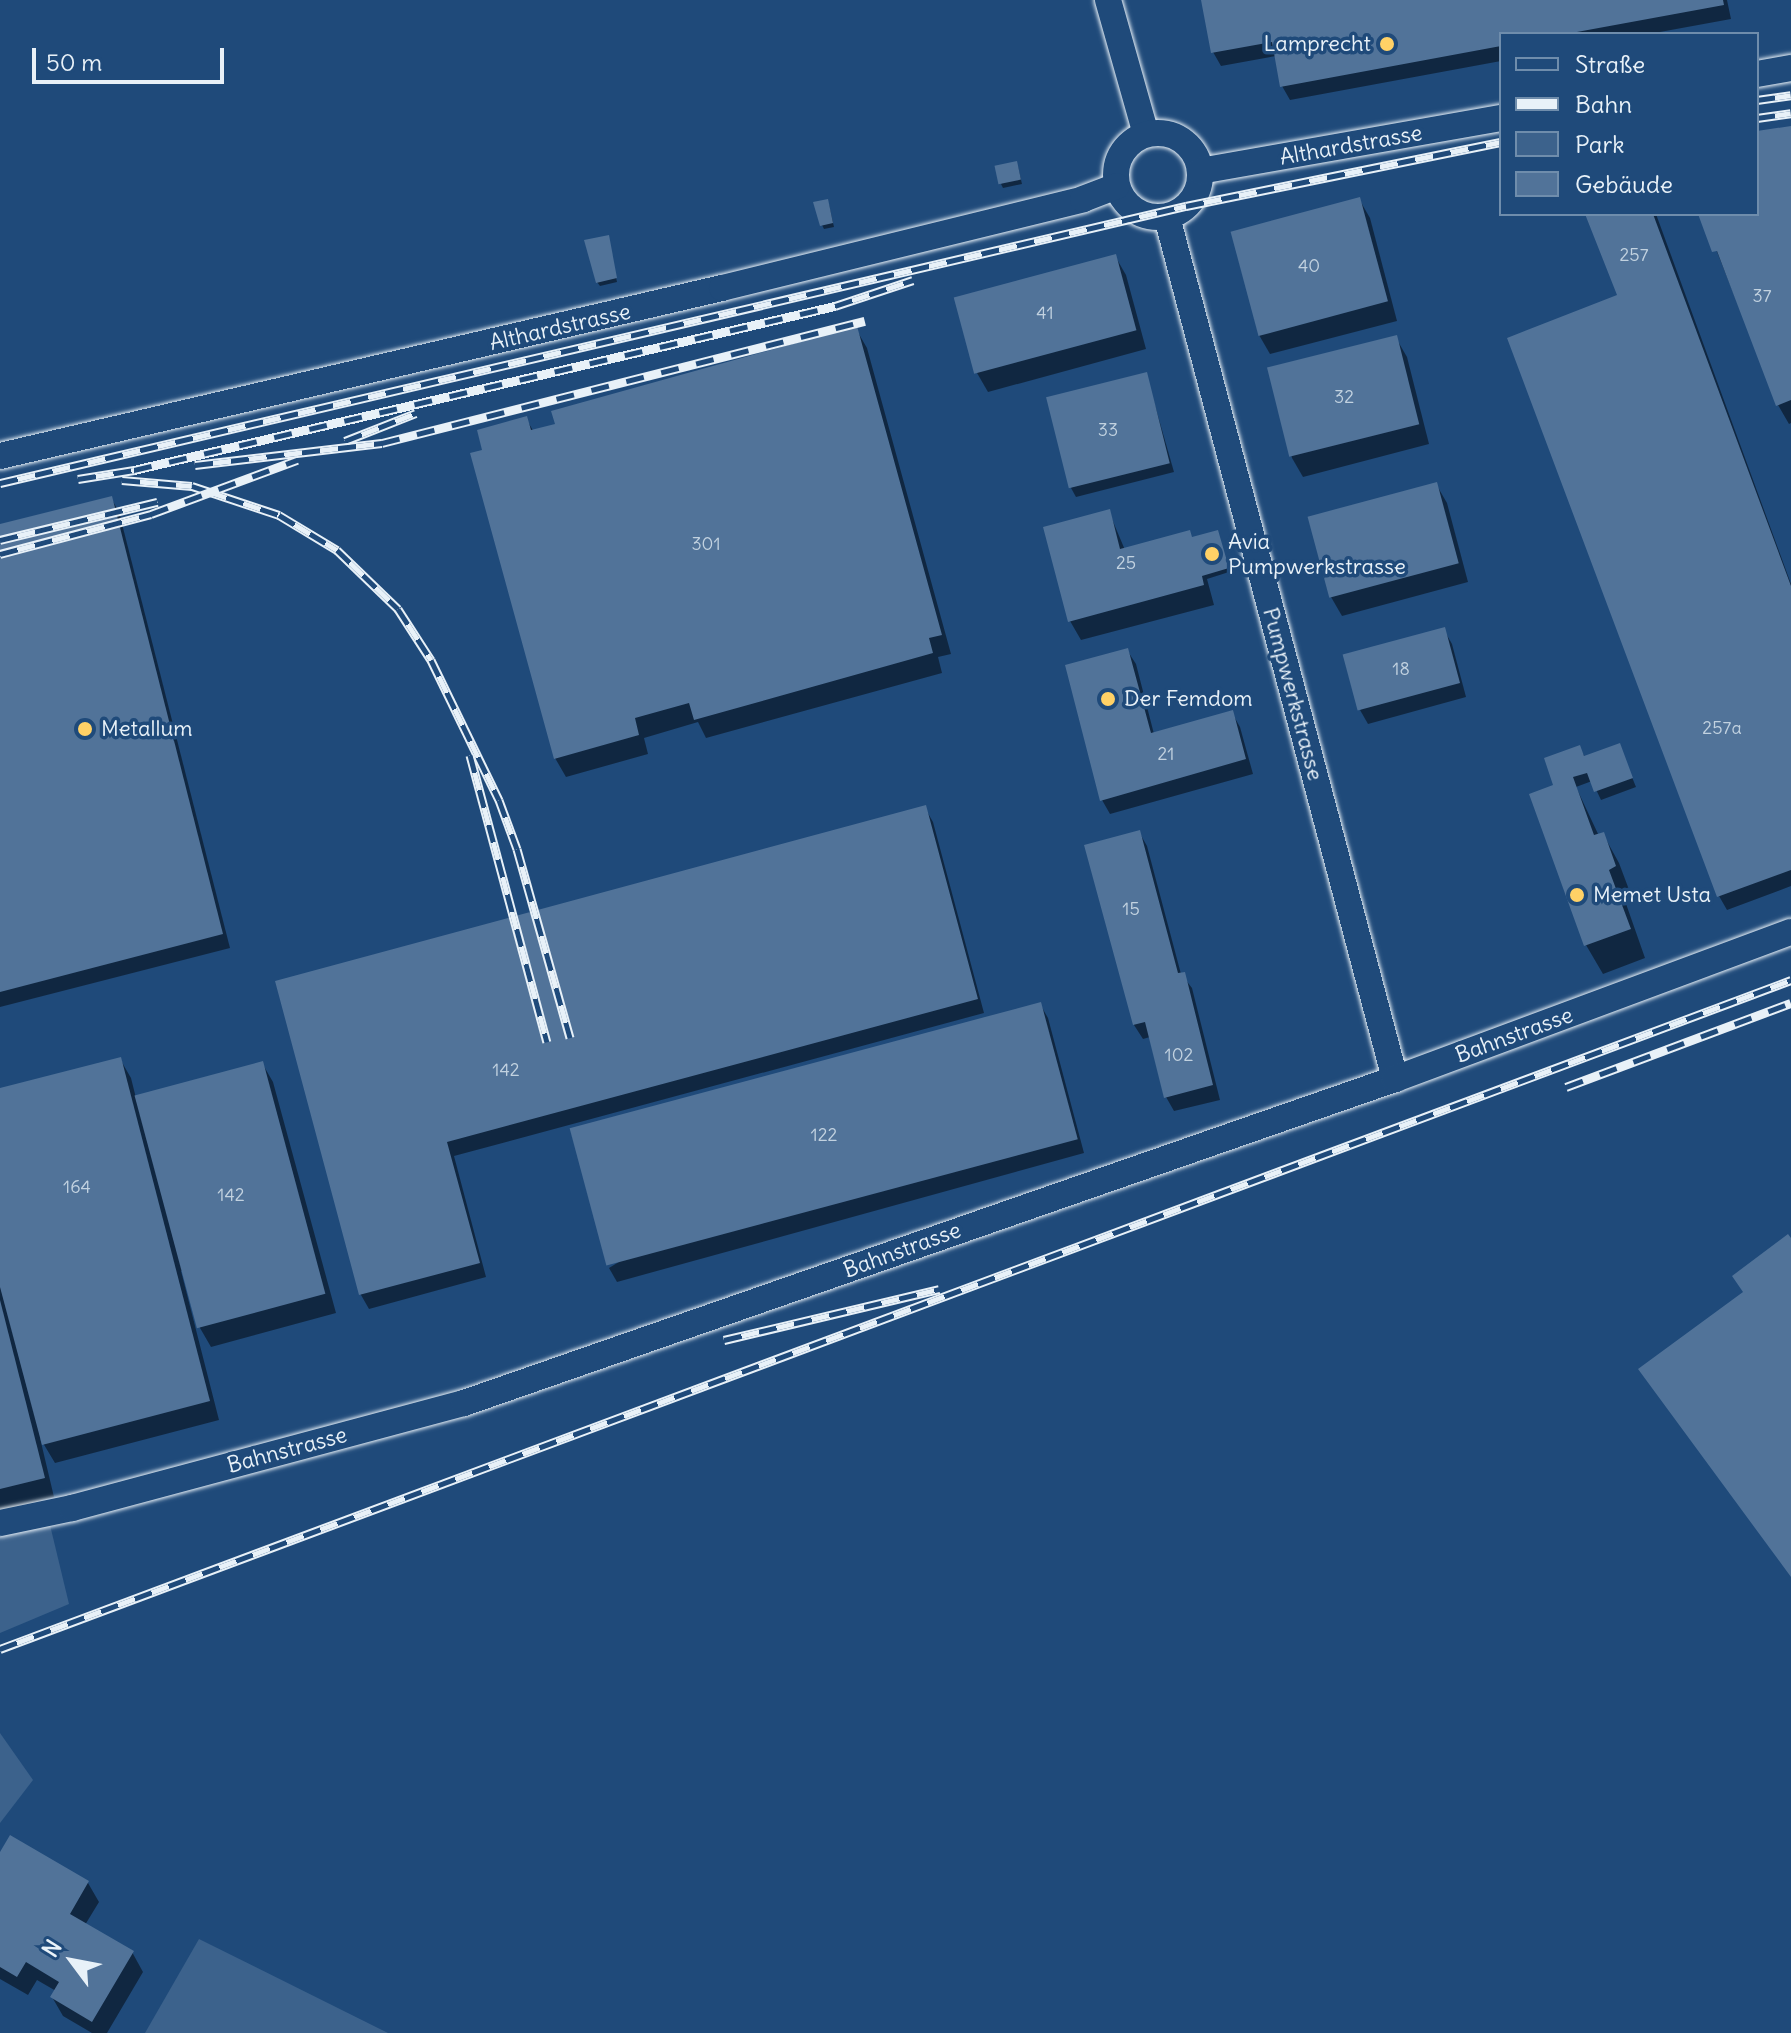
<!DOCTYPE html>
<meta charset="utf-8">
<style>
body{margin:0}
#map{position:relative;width:1791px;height:2033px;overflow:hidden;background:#1f4a7a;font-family:Delius,sans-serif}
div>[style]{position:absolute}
.green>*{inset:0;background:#3c628c}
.shadow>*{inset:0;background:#0007}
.building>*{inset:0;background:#517399;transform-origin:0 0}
.roads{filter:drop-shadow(0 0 2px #e8f1f8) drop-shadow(0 0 2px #e8f1f8)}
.minor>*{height:26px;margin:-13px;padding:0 13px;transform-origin:13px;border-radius:13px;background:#1f4a7a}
.minor>.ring{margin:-13px;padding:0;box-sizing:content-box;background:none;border:26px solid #1f4a7a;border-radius:50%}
.rail>*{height:9px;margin-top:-4.5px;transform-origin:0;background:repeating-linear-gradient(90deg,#1f4a7a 0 18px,#e8f1f8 0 36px);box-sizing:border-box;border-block:2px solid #e8f1f8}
.dots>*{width:22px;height:22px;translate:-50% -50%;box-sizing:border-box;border:4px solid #1f4a7a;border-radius:50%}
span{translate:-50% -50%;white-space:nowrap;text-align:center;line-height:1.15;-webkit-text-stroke:7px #1f4a7a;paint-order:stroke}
.number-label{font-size:18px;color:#c2d2e0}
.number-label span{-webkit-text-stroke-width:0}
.poi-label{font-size:22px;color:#e8f1f8}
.right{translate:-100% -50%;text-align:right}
.left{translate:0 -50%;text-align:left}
.street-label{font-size:22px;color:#e8f1f8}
.legend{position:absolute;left:1499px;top:32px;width:260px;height:184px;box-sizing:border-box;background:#1f4a7a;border:2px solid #6f8dac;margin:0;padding:10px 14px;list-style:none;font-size:24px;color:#e8f1f8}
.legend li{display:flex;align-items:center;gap:16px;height:40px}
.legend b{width:40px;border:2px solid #6f8dac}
.north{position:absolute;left:32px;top:1921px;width:80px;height:80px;-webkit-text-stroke:6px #1f4a7a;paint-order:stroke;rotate:302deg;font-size:22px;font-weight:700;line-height:32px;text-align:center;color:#e8f1f8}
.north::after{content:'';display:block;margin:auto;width:28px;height:36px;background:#e8f1f8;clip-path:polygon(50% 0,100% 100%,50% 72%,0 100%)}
.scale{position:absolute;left:32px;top:48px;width:192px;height:36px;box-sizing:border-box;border:4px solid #e8f1f8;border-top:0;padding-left:10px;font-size:24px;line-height:28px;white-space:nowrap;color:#e8f1f8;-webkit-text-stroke:6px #1f4a7a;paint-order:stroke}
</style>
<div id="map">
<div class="green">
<div style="clip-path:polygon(50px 1525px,69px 1604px,0 1633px,0 1535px)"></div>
<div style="clip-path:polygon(0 1733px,33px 1780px,0 1823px)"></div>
<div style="clip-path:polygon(199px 1939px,388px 2033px,145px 2033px)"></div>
</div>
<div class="shadow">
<div style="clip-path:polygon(1203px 0,1727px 0,1731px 19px,1649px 34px,1501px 34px,1501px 61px,1290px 100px,1282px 86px,1276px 56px,1221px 66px,1213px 52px)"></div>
<div style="clip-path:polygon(1791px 128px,1791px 423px,1789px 424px,1778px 405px,1702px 214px,1757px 214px,1757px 133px)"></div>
<div style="clip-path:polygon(1018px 167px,1022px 184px,1003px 188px,1001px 184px)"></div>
<div style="clip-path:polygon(1359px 199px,1370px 218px,1397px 321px,1270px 354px,1259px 335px)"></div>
<div style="clip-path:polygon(829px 205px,834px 227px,824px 229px,822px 225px)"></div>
<div style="clip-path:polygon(1587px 214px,1656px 214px,1791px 584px,1791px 886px,1727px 910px,1719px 896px,1619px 297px)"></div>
<div style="clip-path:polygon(608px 237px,617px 282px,600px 286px,597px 282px)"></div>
<div style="clip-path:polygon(1115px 256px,1126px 275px,1146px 349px,988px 392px,977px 373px)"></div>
<div style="clip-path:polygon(856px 329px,867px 348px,951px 654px,938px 657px,942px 673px,706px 738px,698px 722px,644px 738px,648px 754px,566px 777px,555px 758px,485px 451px,526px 419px,534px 432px)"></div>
<div style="clip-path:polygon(1396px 338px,1407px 357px,1429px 444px,1303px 477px,1292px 458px,1269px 370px)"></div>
<div style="clip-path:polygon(1146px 374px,1174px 472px,1076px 497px,1071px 488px)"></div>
<div style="clip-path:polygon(1436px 484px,1447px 503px,1468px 582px,1342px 616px,1331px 597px)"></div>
<div style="clip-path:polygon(111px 498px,119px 512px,230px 948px,0 1007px,0 527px)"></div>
<div style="clip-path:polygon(1109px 512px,1125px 550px,1219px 536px,1229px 572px,1207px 579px,1214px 605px,1081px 640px,1070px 621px)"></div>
<div style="clip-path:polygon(1444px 630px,1452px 644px,1466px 697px,1368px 724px,1360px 710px)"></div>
<div style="clip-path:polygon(1127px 650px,1136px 664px,1154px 734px,1232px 713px,1240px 727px,1253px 774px,1110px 814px,1102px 800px)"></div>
<div style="clip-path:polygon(1619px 745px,1636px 787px,1601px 800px,1592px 781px,1576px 787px,1599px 836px,1603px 834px,1619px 863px,1631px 895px,1624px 898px,1645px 958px,1603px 974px,1586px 945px,1531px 795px,1556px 786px,1579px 748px,1585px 757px)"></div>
<div style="clip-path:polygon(925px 808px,933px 822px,984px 1013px,454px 1156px,486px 1277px,369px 1309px,361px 1295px,278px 983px)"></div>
<div style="clip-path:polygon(1139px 832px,1147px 846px,1181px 974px,1192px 988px,1220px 1100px,1174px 1111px,1166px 1097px,1150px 1037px,1143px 1039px,1134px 1025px)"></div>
<div style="clip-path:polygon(1040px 1004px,1048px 1018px,1084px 1153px,617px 1282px,609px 1268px)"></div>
<div style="clip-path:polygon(120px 1059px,131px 1078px,136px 1098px,262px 1063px,273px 1082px,336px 1313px,211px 1347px,200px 1328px,184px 1270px,181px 1271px,219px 1420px,55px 1463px,40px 1438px,54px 1497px,0 1511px,0 1090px)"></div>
<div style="clip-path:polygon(0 1856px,88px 1883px,99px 1902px,85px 1925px,132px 1952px,143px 1972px,107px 2033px,92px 2033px,63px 2016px,52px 1997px,56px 1991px,37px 1980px,28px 1995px,0 1979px)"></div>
</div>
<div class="building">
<div style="clip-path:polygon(1201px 0,1723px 0,1724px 5px,1566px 34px,1501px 34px,1501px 46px,1280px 87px,1272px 42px,1211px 53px)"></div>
<div style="clip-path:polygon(1791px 126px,1791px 400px,1776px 406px,1717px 251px,1712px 252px,1698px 214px,1757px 214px,1757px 131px)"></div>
<div style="left:1017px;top:161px;width:19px;height:23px;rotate:78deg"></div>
<div style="left:1360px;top:197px;width:108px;height:134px;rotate:75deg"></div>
<div style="clip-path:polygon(828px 199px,833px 223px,820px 226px,813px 202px)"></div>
<div style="clip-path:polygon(1585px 214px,1653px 214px,1791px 586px,1791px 870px,1717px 897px,1507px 338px,1617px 295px)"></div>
<div style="clip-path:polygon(609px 235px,617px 278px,596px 283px,584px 240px)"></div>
<div style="left:1116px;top:254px;width:79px;height:168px;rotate:75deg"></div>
<div style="clip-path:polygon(857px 326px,942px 635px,929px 638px,933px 653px,694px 720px,689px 703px,635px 718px,639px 735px,554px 759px,470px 453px,482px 450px,477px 430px,527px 416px,531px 430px,555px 424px,551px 411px)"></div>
<div style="left:1397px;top:335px;width:92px;height:134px;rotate:76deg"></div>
<div style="left:1147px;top:372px;width:94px;height:104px;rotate:76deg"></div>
<div style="left:1437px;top:482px;width:84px;height:134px;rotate:75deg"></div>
<div style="clip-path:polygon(112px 496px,223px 934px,0 992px,0 524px)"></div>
<div style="clip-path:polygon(1110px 509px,1120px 549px,1190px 530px,1192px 537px,1218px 530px,1229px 568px,1202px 576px,1204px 585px,1068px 622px,1043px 527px)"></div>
<div style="left:1445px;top:627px;width:58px;height:106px;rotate:75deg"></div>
<div style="clip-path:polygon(1128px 648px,1151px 733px,1233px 710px,1246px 759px,1100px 801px,1065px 665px)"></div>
<div style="clip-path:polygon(1620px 743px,1633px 778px,1594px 792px,1587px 773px,1573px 777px,1594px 835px,1604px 832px,1616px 866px,1609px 870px,1631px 929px,1584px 946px,1529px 794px,1553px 785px,1544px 758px,1580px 745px,1584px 756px)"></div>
<div style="clip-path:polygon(926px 805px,978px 999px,447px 1142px,480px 1263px,359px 1295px,275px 981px)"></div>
<div style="clip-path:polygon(1140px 830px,1178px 973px,1185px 972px,1213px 1085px,1164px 1098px,1145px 1022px,1133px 1025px,1084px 845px)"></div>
<div style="left:1041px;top:1002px;width:142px;height:488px;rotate:75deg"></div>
<div style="clip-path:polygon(121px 1057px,210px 1401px,42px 1445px,0 1287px,0 1088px)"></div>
<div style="left:263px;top:1061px;width:241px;height:133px;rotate:75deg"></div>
<div style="clip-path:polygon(1788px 1234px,1791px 1238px,1791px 1577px,1638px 1369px,1743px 1292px,1732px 1276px)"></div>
<div style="clip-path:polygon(0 1300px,45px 1478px,0 1489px)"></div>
<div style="clip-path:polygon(10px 1835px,89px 1881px,70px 1914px,134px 1951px,92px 2022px,50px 1997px,59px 1982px,26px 1962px,17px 1977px,0 1967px,0 1852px)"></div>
</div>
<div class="roads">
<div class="minor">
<div style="left:1108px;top:0;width:139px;rotate:74.2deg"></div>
<div style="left:1757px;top:74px;width:35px;rotate:-10deg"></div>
<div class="ring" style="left:1116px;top:133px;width:58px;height:58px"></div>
<div style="left:1200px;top:171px;width:306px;rotate:-10deg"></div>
<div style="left:1167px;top:217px;width:892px;rotate:75.18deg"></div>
<div style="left:0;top:456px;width:741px;rotate:-13.1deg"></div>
<div style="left:722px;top:288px;width:372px;rotate:-13.8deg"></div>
<div style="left:1083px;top:199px;width:36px;rotate:-21deg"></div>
<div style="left:0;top:1523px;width:74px;rotate:-11.8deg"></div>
<div style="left:72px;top:1508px;width:406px;rotate:-15deg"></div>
<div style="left:464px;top:1403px;width:986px;rotate:-19.19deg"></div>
<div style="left:1395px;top:1079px;width:422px;rotate:-20.4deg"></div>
</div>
</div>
<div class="rail">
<div style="left:1757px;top:100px;width:34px;rotate:-8deg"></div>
<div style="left:1757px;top:118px;width:34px;rotate:-8deg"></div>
<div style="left:345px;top:441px;width:76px;rotate:-21.5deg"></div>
<div style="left:195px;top:465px;width:188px;rotate:-6.7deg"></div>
<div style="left:382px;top:443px;width:498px;rotate:-14.2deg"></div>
<div style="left:78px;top:479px;width:57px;rotate:-9.1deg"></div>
<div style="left:134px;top:470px;width:720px;rotate:-13.17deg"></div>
<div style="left:835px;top:306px;width:82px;rotate:-18.4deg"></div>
<div style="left:122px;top:480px;width:70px;rotate:4.9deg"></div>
<div style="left:192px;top:486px;width:92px;rotate:18.4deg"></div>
<div style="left:279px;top:515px;width:68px;rotate:31.1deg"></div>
<div style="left:337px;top:550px;width:85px;rotate:44deg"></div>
<div style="left:398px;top:609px;width:61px;rotate:57.1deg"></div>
<div style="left:431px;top:660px;width:156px;rotate:64.1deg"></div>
<div style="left:499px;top:800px;width:52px;rotate:69.8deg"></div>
<div style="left:517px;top:849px;width:196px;rotate:74.3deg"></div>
<div style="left:0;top:483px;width:1218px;rotate:-13.15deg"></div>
<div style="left:1186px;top:206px;width:321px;rotate:-11.5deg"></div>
<div style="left:0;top:540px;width:162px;rotate:-13.6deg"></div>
<div style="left:0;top:554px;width:156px;rotate:-14.8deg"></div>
<div style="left:151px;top:514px;width:156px;rotate:-20.3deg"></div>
<div style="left:470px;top:755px;width:297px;rotate:75deg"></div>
<div style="left:1566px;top:1087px;width:240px;rotate:-20.5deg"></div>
<div style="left:724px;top:1340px;width:221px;rotate:-13.3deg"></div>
<div style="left:0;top:1649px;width:1912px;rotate:-20.48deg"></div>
</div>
<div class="dots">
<div style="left:1387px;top:44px;background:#ffd166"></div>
<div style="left:1212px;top:554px;background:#ffd166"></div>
<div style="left:1108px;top:699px;background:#ffd166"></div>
<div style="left:85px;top:729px;background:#ffd166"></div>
<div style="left:1577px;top:895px;background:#ffd166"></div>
</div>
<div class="number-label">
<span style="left:1634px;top:255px">257</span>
<span style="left:1309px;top:266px">40</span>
<span style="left:1762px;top:296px">37</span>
<span style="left:1045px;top:313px">41</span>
<span style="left:1344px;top:397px">32</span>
<span style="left:1108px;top:430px">33</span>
<span style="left:706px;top:544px">301</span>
<span style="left:1126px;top:563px">25</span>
<span style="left:1401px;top:669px">18</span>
<span style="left:1722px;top:728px">257a</span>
<span style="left:1166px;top:754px">21</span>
<span style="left:1131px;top:909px">15</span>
<span style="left:1179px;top:1055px">102</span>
<span style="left:506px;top:1070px">142</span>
<span style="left:824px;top:1135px">122</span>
<span style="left:77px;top:1187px">164</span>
<span style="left:231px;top:1195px">142</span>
</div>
<div class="poi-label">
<span class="right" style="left:1371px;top:44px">Lamprecht</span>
<span class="left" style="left:1228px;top:554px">Avia<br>Pumpwerkstrasse</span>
<span class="left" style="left:1124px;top:699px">Der Femdom</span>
<span class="left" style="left:101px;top:729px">Metallum</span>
<span class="left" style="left:1593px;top:895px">Memet Usta</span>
</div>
<div class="street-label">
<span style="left:1351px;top:145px;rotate:-10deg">Althardstrasse</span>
<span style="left:560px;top:327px;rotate:-13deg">Althardstrasse</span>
<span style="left:1293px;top:694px;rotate:75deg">Pumpwerkstrasse</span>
<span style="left:1514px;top:1035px;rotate:-20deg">Bahnstrasse</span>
<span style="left:902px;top:1250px;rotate:-20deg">Bahnstrasse</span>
<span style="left:287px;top:1450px;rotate:-15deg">Bahnstrasse</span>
</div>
<ul class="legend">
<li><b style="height:10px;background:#1f4a7a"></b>Straße</li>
<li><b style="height:10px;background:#e8f1f8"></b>Bahn</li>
<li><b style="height:22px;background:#3c628c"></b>Park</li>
<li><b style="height:22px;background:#517399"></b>Gebäude</li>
</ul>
<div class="north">N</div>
<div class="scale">50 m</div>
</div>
